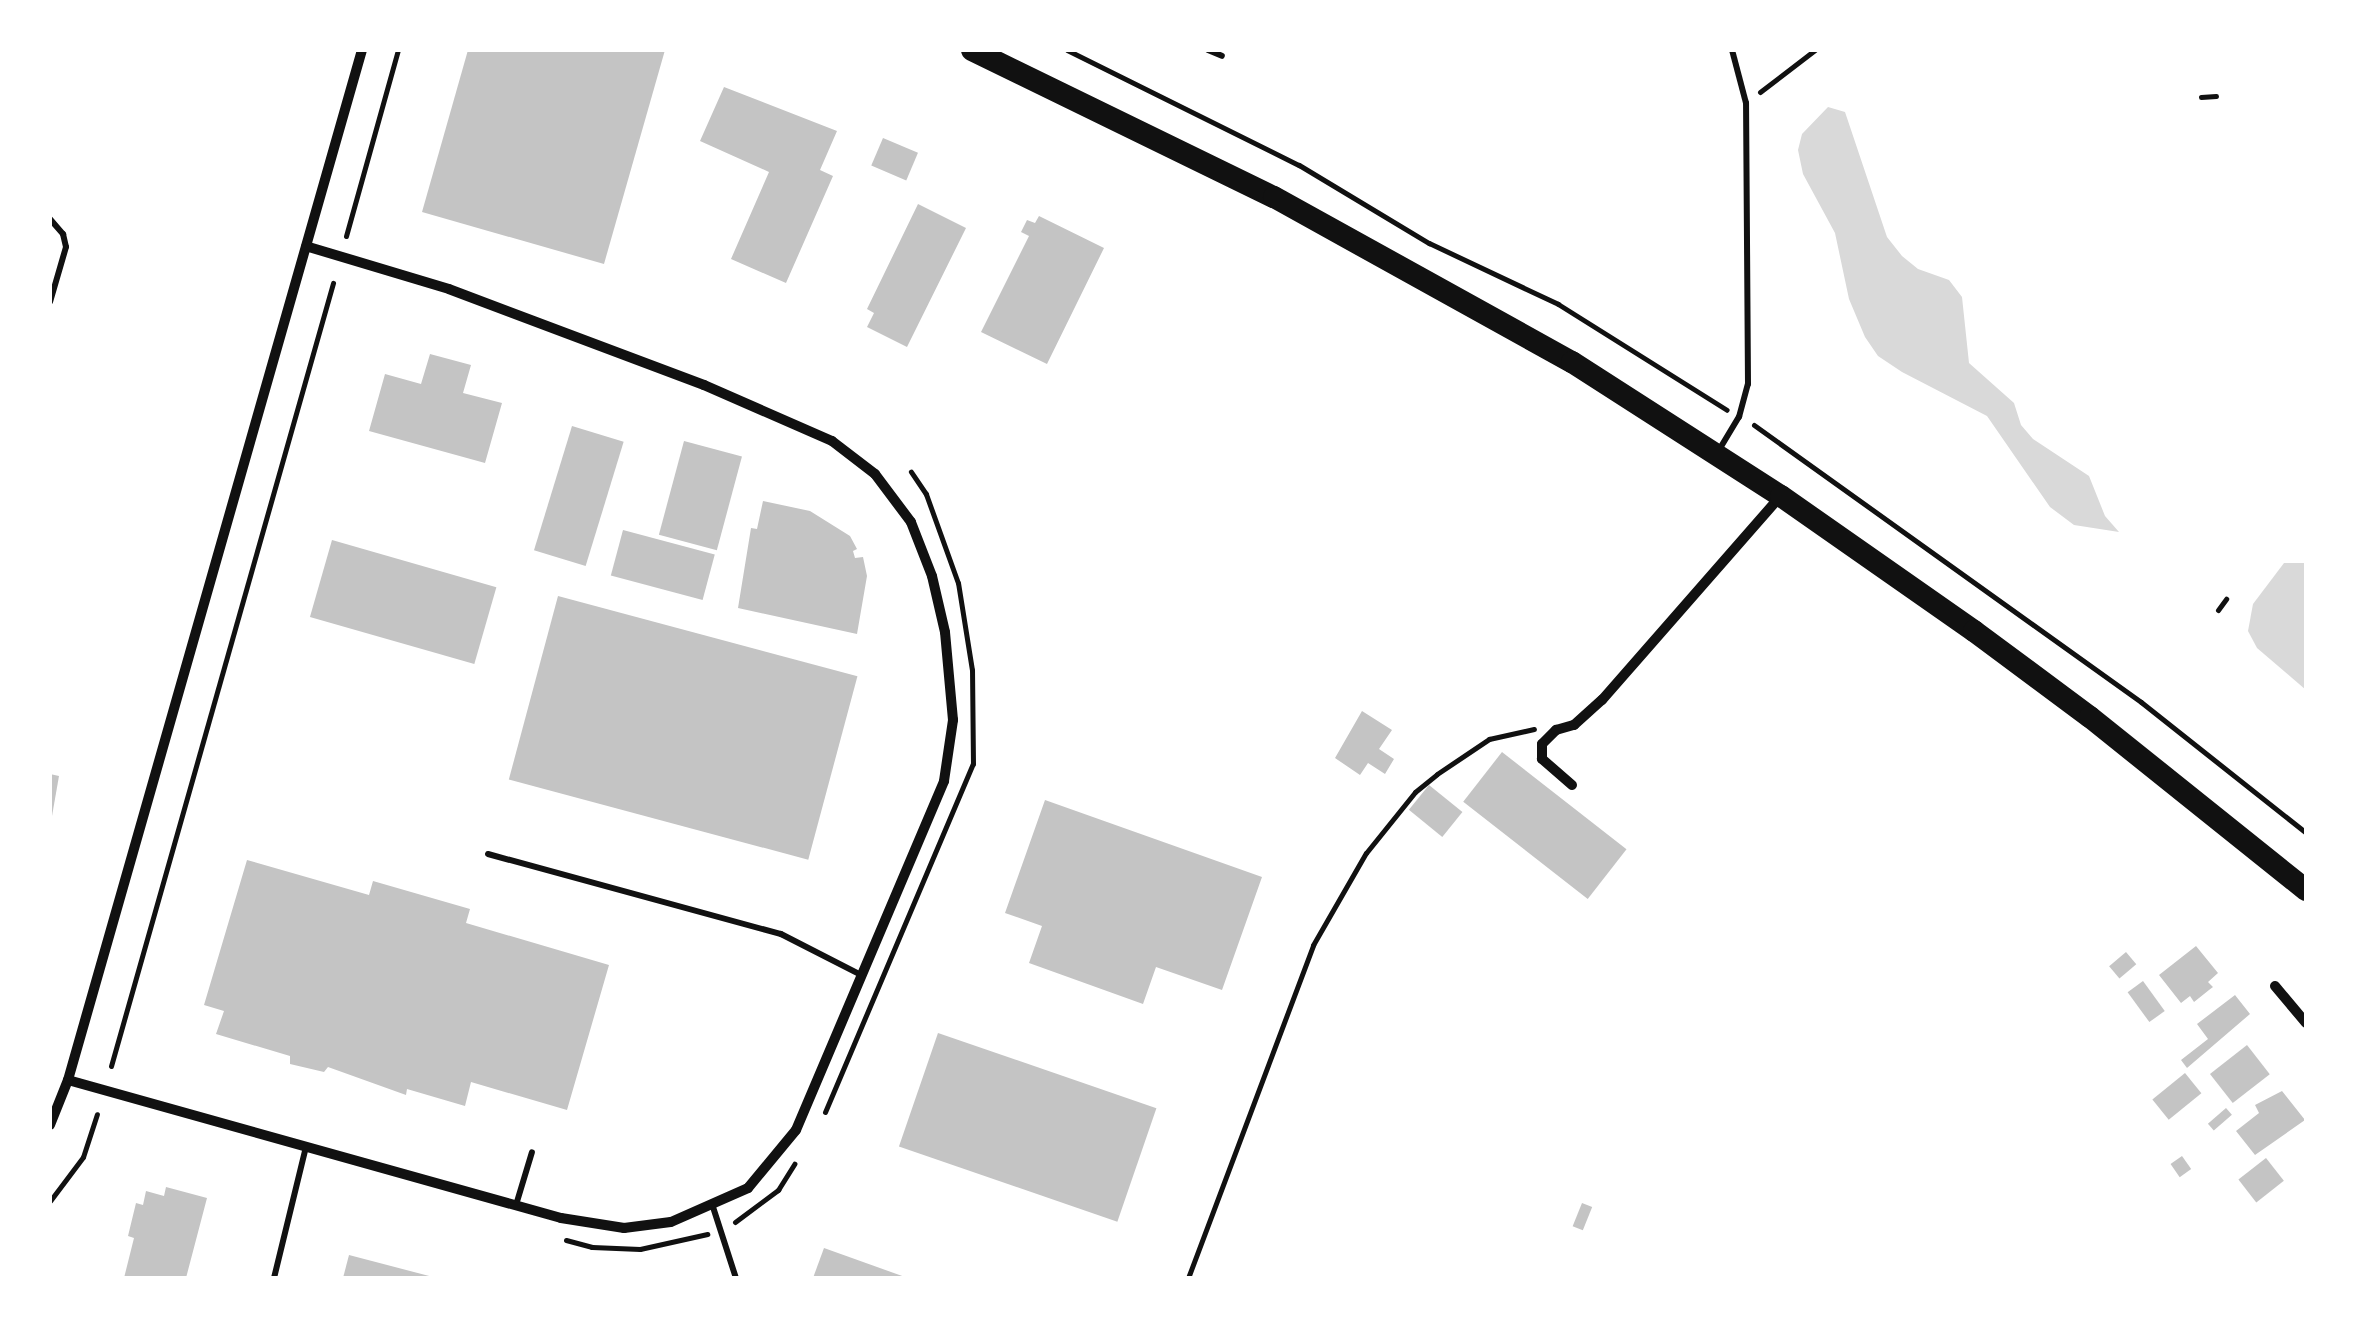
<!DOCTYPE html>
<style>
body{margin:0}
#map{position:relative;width:2356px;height:1328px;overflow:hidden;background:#fff;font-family:"Noto Serif",serif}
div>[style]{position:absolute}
.water>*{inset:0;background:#d9d9d9}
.building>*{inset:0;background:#c4c4c4;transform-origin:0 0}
.path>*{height:5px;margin:-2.5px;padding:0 2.5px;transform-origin:2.5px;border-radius:2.5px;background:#111}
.service>*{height:6px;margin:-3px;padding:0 3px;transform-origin:3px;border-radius:3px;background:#111}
.minor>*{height:10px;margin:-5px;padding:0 5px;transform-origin:5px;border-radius:5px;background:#111}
.trunk>*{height:22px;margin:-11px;padding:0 11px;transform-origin:11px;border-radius:11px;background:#111}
span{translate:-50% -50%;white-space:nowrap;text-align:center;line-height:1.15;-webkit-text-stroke:10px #fff;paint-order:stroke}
.frame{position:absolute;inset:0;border:52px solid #fff;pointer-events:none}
</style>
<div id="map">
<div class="water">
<div style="clip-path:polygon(1828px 107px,1845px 112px,1887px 237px,1902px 256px,1918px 269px,1949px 280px,1962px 297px,1969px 363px,2014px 403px,2021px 425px,2033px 439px,2089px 476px,2105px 516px,2119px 532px,2074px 525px,2050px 507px,1987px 416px,1902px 372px,1878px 356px,1865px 337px,1849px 299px,1835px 233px,1803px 174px,1798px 150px,1802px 134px)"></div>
<div style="clip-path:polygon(2284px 563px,2306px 563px,2306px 690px,2257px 648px,2248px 631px,2253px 604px)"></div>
</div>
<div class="building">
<div style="clip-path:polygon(468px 50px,665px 50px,604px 264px,422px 212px)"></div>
<div style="clip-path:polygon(724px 87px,837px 131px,820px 170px,833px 176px,786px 283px,731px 259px,769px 172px,700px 141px)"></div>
<div style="left:883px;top:138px;width:38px;height:30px;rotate:23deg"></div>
<div style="clip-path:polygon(918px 204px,966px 228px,907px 347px,867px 327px,874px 313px,867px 309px)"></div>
<div style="clip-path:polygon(1039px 216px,1104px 248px,1047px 364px,981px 332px,1029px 236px,1021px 232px,1027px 220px,1035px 223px)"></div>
<div style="clip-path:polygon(430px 354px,471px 365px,463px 393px,502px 403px,485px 463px,369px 431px,385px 374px,421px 384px)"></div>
<div style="left:572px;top:426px;width:54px;height:130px;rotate:17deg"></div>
<div style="left:684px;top:441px;width:60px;height:97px;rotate:15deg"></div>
<div style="clip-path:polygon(763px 501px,810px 511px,850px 536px,857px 549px,853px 551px,855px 558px,863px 557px,867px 576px,857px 634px,738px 608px,751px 528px,757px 529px)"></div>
<div style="left:623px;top:530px;width:95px;height:47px;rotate:15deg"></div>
<div style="left:332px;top:540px;width:171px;height:80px;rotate:16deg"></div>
<div style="left:558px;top:596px;width:310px;height:190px;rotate:15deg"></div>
<div style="clip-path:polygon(1362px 711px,1392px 730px,1379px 749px,1394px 759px,1385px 774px,1368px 763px,1360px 775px,1335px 758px)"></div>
<div style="left:1502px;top:752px;width:158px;height:63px;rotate:38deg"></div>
<div style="clip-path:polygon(50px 774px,59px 776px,52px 816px,50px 816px)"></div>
<div style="left:1429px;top:785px;width:43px;height:32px;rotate:39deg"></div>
<div style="clip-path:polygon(1045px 800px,1262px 877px,1222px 990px,1156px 967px,1143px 1004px,1029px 963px,1042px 926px,1005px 913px)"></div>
<div style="clip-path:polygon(247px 860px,369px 895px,373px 881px,470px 909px,466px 923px,609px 965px,567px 1110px,471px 1082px,465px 1106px,407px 1089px,406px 1095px,328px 1067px,324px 1072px,290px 1064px,290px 1056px,216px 1034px,224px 1011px,204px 1005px)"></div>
<div style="clip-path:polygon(2196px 946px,2218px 973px,2208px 982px,2213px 987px,2209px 990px,2194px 1002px,2190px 996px,2181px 1003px,2159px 975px)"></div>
<div style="left:2126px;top:952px;width:16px;height:22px;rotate:50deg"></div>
<div style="left:2143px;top:981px;width:37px;height:19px;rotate:54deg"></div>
<div style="clip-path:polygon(2235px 995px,2250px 1014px,2187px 1068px,2181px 1060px,2208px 1039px,2197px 1024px)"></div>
<div style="left:938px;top:1033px;width:231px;height:120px;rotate:19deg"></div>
<div style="left:2247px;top:1045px;width:37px;height:47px;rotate:52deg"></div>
<div style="left:2185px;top:1073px;width:26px;height:42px;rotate:51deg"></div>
<div style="clip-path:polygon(2282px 1091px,2305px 1120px,2255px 1155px,2236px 1131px,2259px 1113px,2255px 1105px)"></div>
<div style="left:2226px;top:1108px;width:9px;height:24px;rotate:49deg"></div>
<div style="left:2182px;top:1156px;width:16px;height:14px;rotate:55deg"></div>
<div style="left:2266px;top:1158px;width:29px;height:35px;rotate:52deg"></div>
<div style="clip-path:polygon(166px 1187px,207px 1198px,186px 1278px,124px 1278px,134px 1238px,128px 1236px,136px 1203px,143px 1205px,146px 1191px,164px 1196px)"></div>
<div style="left:1582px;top:1203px;width:11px;height:25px;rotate:22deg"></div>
<div style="clip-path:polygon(824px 1248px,905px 1277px,905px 1278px,813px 1278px)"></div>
<div style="clip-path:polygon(349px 1255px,433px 1277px,432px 1278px,343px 1278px)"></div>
</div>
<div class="path">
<div style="left:1067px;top:50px;width:259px;rotate:26.4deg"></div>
<div style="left:1299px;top:165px;width:152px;rotate:31deg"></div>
<div style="left:1429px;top:243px;width:143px;rotate:25.3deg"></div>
<div style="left:1558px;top:304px;width:199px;rotate:32.1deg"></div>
<div style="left:1760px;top:92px;width:69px;rotate:-37.4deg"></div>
<div style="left:2201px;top:97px;width:15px;rotate:-4deg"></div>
<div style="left:346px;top:236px;width:193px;rotate:-74.4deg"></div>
<div style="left:1754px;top:425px;width:476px;rotate:35.6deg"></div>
<div style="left:2141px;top:702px;width:211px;rotate:38.4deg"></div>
<div style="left:2218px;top:610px;width:14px;rotate:-54deg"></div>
<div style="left:111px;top:1066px;width:814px;rotate:-74.17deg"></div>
<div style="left:825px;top:1112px;width:378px;rotate:-67deg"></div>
<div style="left:973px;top:764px;width:94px;rotate:-90.6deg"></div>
<div style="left:972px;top:670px;width:88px;rotate:-99.1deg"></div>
<div style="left:958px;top:583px;width:95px;rotate:-109.8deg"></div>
<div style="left:926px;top:494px;width:27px;rotate:-124deg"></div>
<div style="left:50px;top:1201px;width:55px;rotate:-53.1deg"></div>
<div style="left:83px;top:1157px;width:45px;rotate:-72deg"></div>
<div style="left:735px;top:1222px;width:54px;rotate:-36.7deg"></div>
<div style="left:778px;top:1190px;width:31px;rotate:-58deg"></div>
<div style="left:566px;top:1240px;width:27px;rotate:15deg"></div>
<div style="left:592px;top:1247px;width:48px;rotate:2.4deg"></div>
<div style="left:640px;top:1249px;width:69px;rotate:-12.6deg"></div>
<div style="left:1188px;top:1278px;width:356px;rotate:-69.4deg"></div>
<div style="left:1313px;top:945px;width:106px;rotate:-60.1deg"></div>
<div style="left:1366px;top:853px;width:78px;rotate:-51.2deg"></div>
<div style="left:1415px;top:792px;width:28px;rotate:-39deg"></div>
<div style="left:1437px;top:774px;width:63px;rotate:-33.9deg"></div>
<div style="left:1489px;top:739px;width:46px;rotate:-12.5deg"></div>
</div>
<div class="service">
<div style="left:1208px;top:50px;width:15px;rotate:23deg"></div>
<div style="left:50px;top:219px;width:20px;rotate:49deg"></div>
<div style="left:63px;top:234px;width:13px;rotate:77deg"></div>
<div style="left:66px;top:247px;width:57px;rotate:106.2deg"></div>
<div style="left:1719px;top:450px;width:39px;rotate:-59deg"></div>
<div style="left:1739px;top:417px;width:34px;rotate:-75deg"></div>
<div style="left:1748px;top:384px;width:281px;rotate:-90.4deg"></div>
<div style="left:1746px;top:103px;width:55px;rotate:-104.8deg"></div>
<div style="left:488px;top:854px;width:304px;rotate:15.3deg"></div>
<div style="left:781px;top:934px;width:92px;rotate:27.1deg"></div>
<div style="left:516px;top:1205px;width:55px;rotate:-73.2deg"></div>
<div style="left:713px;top:1207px;width:75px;rotate:72.1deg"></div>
<div style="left:274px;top:1278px;width:135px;rotate:-76.3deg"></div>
</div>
<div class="minor">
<div style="left:1572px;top:785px;width:40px;rotate:-139deg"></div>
<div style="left:1542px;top:759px;width:15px;rotate:-90deg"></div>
<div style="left:1542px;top:744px;width:20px;rotate:-45deg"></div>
<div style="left:1556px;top:730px;width:19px;rotate:-16deg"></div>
<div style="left:1574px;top:725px;width:38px;rotate:-42deg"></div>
<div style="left:1602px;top:700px;width:270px;rotate:-48.8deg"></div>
<div style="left:2275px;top:986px;width:48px;rotate:50deg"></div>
<div style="left:68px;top:1080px;width:512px;rotate:15.64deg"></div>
<div style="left:561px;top:1218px;width:64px;rotate:9deg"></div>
<div style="left:624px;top:1228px;width:47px;rotate:-7.3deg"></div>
<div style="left:671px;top:1222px;width:84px;rotate:-23.8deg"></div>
<div style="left:748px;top:1188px;width:75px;rotate:-50.4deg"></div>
<div style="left:796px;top:1130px;width:379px;rotate:-67deg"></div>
<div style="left:944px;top:781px;width:62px;rotate:-81.6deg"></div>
<div style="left:953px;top:720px;width:88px;rotate:-95.2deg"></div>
<div style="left:945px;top:632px;width:57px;rotate:-103.1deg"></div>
<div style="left:932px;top:576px;width:58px;rotate:-111.3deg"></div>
<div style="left:911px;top:522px;width:60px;rotate:-126.9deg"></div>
<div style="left:875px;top:474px;width:54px;rotate:-142.5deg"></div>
<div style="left:832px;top:441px;width:140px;rotate:-156.4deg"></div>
<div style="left:704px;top:385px;width:272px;rotate:-159.4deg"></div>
<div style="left:449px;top:289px;width:149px;rotate:-163.3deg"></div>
<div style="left:50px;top:1125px;width:48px;rotate:-68.2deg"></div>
<div style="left:68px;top:1080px;width:1071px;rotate:-74.07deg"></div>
</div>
<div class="trunk">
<div style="left:972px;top:50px;width:336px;rotate:26deg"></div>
<div style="left:1274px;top:197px;width:341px;rotate:29deg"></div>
<div style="left:1572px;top:362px;width:248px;rotate:32.7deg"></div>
<div style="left:1781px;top:496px;width:236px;rotate:35deg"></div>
<div style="left:1974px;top:631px;width:144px;rotate:36.6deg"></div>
<div style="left:2090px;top:717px;width:277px;rotate:38.7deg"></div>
</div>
<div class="frame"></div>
</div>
